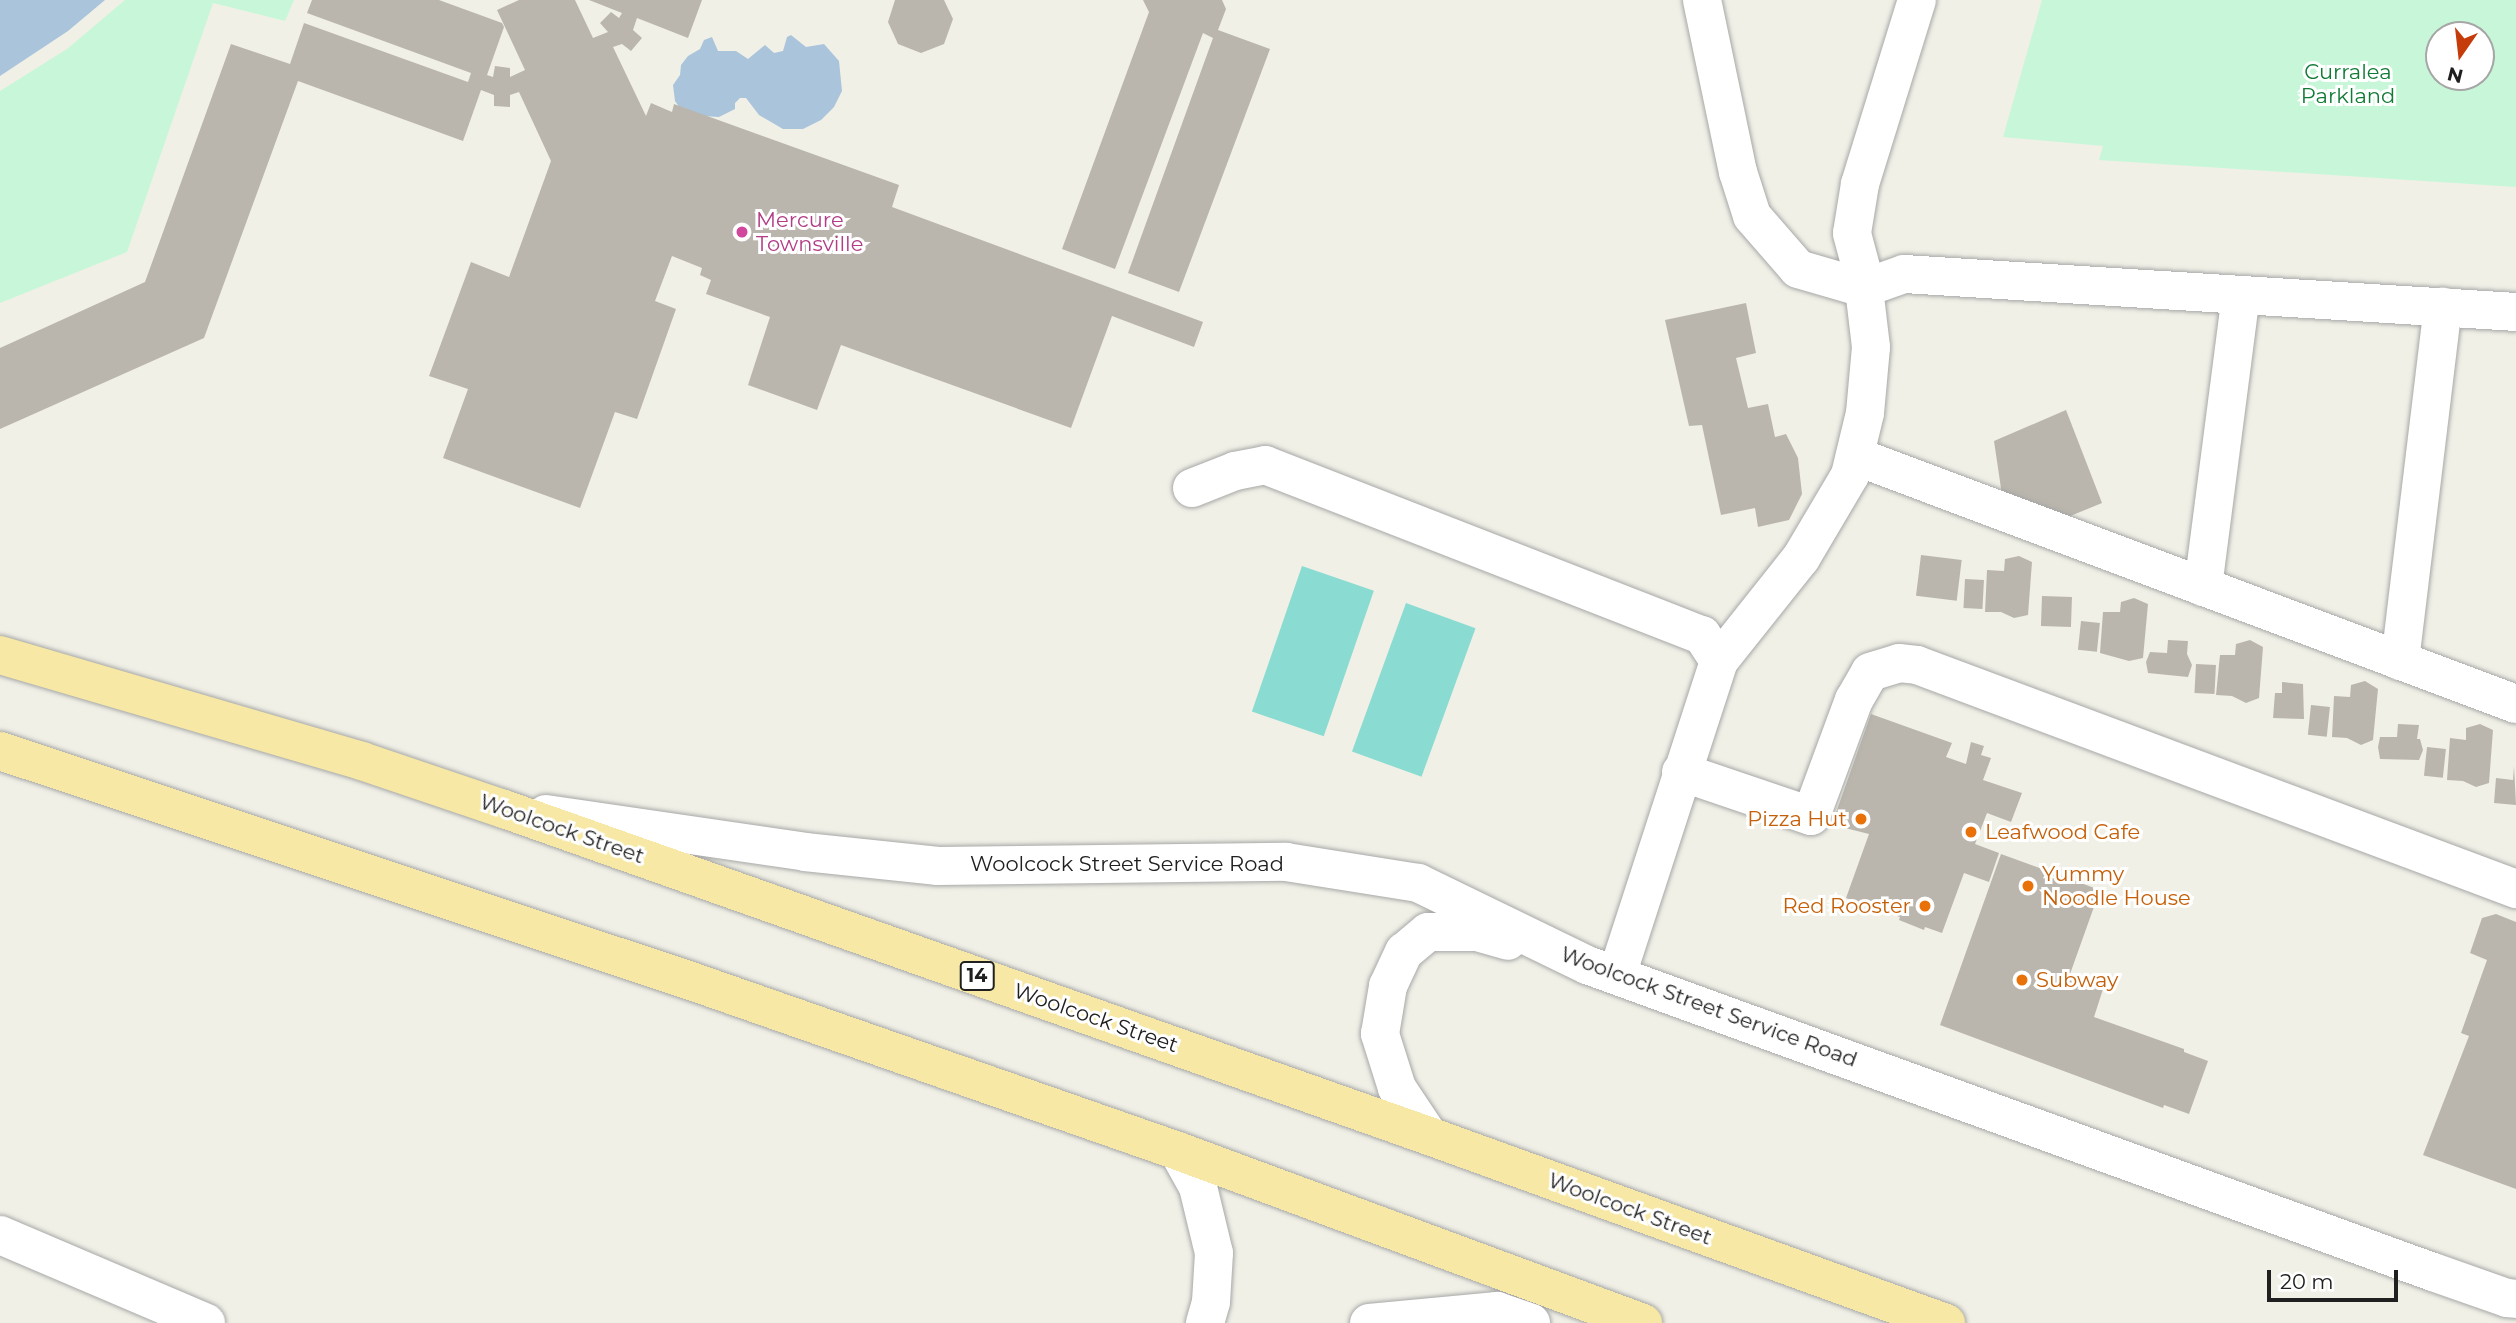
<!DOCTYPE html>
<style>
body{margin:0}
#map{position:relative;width:2516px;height:1323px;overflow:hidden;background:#f0f0e7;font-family:Montserrat,sans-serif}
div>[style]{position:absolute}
.park>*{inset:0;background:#c7f7d8}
.pitch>*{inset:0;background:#8adbd1;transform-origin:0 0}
.water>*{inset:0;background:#aac4db}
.building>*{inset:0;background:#bab6ad;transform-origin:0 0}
.roads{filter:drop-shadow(0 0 2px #a7a7a7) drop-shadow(0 0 2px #a7a7a7)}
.minor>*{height:38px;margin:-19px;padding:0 19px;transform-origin:19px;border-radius:19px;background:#fff}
.major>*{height:38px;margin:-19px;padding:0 19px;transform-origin:19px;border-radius:19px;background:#f7e9a5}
.dots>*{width:19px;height:19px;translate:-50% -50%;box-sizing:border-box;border:4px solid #fff;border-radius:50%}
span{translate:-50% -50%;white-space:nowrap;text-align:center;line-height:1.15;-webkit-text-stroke:6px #fff;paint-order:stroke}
.shield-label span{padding:2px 5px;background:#fff;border:2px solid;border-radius:5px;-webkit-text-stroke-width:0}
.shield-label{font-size:19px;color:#202020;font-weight:700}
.park-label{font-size:21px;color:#117b36}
.hotel-label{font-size:21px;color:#b23c85}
.left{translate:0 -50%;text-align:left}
.food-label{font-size:21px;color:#c56008}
.right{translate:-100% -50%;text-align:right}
.street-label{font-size:21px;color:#202020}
.north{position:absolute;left:2425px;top:21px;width:70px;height:70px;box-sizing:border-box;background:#fff;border:2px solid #a6a6a6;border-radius:50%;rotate:194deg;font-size:19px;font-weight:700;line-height:28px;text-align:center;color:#202020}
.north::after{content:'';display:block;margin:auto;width:24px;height:32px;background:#c63b0a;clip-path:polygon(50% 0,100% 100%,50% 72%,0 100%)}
.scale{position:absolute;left:2267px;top:1270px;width:131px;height:32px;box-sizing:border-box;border:4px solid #202020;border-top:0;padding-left:9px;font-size:21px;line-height:24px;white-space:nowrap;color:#202020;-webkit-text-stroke:5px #fff;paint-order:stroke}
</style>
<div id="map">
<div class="park">
<div style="clip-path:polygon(125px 0,294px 0,285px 21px,213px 3px,127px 252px,0 303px,0 91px,67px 49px)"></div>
<div style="clip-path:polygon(evenodd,2042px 0,2516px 0,2516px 187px,2099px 160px,2103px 146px,2003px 137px,2042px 0,2481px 35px,2481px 77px,2439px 77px,2439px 35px,2481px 35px)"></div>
</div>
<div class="pitch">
<div style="left:1302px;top:566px;width:76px;height:154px;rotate:19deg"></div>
<div style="left:1406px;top:603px;width:74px;height:158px;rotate:20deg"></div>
</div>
<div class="water">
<div style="clip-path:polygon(0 0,105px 0,68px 31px,0 76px)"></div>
<div style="clip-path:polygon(791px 35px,806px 47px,824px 44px,839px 61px,842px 91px,834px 107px,821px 120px,803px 129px,783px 129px,759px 115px,746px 98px,740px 98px,735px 103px,735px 109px,719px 117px,702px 116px,680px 108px,675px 101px,673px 85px,680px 75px,681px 65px,688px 56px,700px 49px,704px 40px,712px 37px,718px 51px,736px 51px,748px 59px,765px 45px,774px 53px,783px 51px,787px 37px)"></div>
</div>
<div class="building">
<div style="clip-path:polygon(312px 0,439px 0,502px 23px,504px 27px,487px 75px,493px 77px,495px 66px,510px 68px,510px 77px,525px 70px,497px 10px,519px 0,575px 0,593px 38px,608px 32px,600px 23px,611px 12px,619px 18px,622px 13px,589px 0,702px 0,688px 38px,637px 18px,633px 30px,642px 38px,631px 51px,622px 44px,613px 47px,646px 116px,651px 103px,672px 112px,674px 104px,899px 185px,892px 207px,1203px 322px,1194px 347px,1112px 316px,1071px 428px,841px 345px,817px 410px,748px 385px,770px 317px,706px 294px,711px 280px,700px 275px,702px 268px,672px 256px,655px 301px,676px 309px,637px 419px,615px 412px,580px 508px,443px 458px,468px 389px,429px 376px,471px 262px,509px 277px,551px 161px,519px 92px,510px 95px,510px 107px,494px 106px,494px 95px,481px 90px,463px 141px,298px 81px,204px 338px,0 429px,0 348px,145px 282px,231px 44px,290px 64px,304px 23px,468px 82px,471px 73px,307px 13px)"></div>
<div style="clip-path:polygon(895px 0,944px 0,953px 19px,944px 44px,921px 53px,898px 44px,888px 22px)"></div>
<div style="clip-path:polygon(1143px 0,1222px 0,1226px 9px,1218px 30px,1270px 49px,1179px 292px,1128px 273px,1213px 38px,1203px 33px,1115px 269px,1062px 249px,1149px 12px)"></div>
<div style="clip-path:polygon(1746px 303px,1756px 353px,1736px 358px,1748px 408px,1768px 404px,1775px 437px,1786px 434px,1798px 458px,1802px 494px,1789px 520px,1758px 527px,1755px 508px,1721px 515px,1702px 425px,1689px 426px,1665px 320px)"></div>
<div style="clip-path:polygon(2066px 410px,2102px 503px,2063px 519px,2002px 495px,1994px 441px)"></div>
<div style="left:1921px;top:555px;width:41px;height:41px;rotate:7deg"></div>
<div style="clip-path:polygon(2019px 556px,2032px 562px,2028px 615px,2014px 618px,2001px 612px,1985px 612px,1987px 570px,2004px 571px,2005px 559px)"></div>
<div style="left:1965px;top:579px;width:19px;height:29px;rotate:3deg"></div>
<div style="left:2042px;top:596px;width:30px;height:30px;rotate:2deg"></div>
<div style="clip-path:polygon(2134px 598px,2148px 604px,2143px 658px,2129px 661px,2100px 653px,2103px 612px,2120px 612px,2121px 602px)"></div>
<div style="left:2081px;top:621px;width:19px;height:29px;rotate:6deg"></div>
<div style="clip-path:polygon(2168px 640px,2188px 641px,2187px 654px,2192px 665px,2188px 677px,2148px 673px,2146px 662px,2150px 652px,2167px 653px)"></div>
<div style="clip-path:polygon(2250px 640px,2263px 647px,2259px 698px,2246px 703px,2232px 696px,2216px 695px,2220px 655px,2235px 655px,2236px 644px)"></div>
<div style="left:2196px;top:664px;width:20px;height:29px;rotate:3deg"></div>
<div style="clip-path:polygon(2365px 681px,2378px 689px,2373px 740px,2361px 745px,2347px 738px,2332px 737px,2334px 696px,2350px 697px,2351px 685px)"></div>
<div style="clip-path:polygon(2282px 682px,2303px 684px,2304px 719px,2273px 718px,2275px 693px,2282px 693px)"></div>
<div style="left:2311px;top:705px;width:19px;height:30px;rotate:6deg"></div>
<div style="clip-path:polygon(1871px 714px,1952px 743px,1946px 757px,1966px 764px,1971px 742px,1984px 746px,1981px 755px,1991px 758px,1983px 780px,2022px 793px,2011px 822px,1987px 813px,1975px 844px,1999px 853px,1989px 882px,1964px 873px,1942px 933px,1925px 927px,1924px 930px,1899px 920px,1900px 917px,1846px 898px,1869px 834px,1841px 827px,1842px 824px,1833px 821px)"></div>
<div style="clip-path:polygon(2398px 724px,2419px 725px,2417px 739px,2420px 739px,2423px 750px,2419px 760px,2380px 759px,2378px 747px,2380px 737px,2397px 737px)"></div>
<div style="clip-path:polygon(2480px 724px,2493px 730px,2489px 783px,2476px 787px,2463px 781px,2447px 780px,2450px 738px,2466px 740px,2466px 728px)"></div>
<div style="left:2427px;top:747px;width:19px;height:29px;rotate:6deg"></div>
<div style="clip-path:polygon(2514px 766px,2516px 805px,2494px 803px,2496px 778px,2513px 780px)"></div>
<div style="clip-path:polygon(2001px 854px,2100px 890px,2070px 974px,2104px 986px,2094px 1017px,2184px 1049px,2184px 1052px,2208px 1061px,2189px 1114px,2164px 1105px,2163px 1108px,1940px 1025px)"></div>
<div style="clip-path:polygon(2496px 914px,2516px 922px,2516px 1189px,2423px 1155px,2469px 1036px,2461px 1033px,2487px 960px,2470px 953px,2482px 918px)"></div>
</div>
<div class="roads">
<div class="minor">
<div style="left:1702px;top:0;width:176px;rotate:78.2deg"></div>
<div style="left:1738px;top:172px;width:46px;rotate:72.3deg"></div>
<div style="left:1752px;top:216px;width:70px;rotate:49deg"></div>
<div style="left:1798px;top:269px;width:69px;rotate:16.1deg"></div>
<div style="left:1864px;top:288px;width:42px;rotate:-19.3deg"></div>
<div style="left:1904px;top:274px;width:613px;rotate:3.55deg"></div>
<div style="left:1855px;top:456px;width:706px;rotate:20.57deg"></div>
<div style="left:1192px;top:488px;width:46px;rotate:-21.6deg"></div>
<div style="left:1235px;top:471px;width:31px;rotate:-11deg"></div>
<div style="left:1265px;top:465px;width:469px;rotate:21.3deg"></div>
<div style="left:1702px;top:635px;width:31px;rotate:57deg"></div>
<div style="left:1719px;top:661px;width:329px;rotate:108deg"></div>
<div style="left:2203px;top:587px;width:294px;rotate:-82.6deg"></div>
<div style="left:1719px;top:661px;width:132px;rotate:-51.5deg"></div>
<div style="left:1801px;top:558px;width:96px;rotate:-59.4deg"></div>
<div style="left:1850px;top:475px;width:64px;rotate:-76.4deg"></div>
<div style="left:1865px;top:413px;width:66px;rotate:-84.8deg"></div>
<div style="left:1871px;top:347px;width:77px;rotate:-96.8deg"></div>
<div style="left:1862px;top:271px;width:39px;rotate:-105deg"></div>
<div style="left:1852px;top:233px;width:50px;rotate:-80.7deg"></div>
<div style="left:1860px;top:184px;width:193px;rotate:-72.8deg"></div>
<div style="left:2400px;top:661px;width:357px;rotate:-83.1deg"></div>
<div style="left:1681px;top:772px;width:137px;rotate:18.7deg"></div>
<div style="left:1811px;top:816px;width:124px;rotate:-69.7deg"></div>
<div style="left:1854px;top:700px;width:32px;rotate:-60deg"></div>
<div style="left:1870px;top:672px;width:30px;rotate:-17deg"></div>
<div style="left:1899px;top:663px;width:18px;rotate:6deg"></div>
<div style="left:1917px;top:665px;width:640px;rotate:20.5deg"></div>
<div style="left:546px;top:814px;width:262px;rotate:8.3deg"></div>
<div style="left:805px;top:852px;width:134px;rotate:6deg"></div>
<div style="left:938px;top:866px;width:348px;rotate:-0.7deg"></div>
<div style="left:1286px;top:862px;width:134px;rotate:9deg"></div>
<div style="left:1418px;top:883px;width:188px;rotate:25.9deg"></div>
<div style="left:1587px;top:965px;width:900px;rotate:19.95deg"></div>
<div style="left:2433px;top:1272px;width:78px;rotate:19.4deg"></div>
<div style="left:2507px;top:1298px;width:9px;rotate:6deg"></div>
<div style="left:1429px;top:1136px;width:58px;rotate:-123.7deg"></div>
<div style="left:1397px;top:1088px;width:57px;rotate:-107.5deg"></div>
<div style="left:1380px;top:1034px;width:49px;rotate:-80.5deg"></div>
<div style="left:1388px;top:986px;width:38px;rotate:-65deg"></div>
<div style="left:1404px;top:952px;width:31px;rotate:-40deg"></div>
<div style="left:1428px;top:932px;width:49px"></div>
<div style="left:1477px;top:932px;width:32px;rotate:16deg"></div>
<div style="left:1178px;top:1151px;width:41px;rotate:60.9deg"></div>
<div style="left:1198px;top:1187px;width:68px;rotate:76.4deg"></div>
<div style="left:1214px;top:1253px;width:49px;rotate:93.5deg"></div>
<div style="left:1211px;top:1302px;width:22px;rotate:106deg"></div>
<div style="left:0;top:1235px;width:224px;rotate:23.1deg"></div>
<div style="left:1369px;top:1323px;width:129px;rotate:-5.4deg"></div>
<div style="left:1497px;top:1311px;width:36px;rotate:19deg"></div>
</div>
<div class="major">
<div style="left:0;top:655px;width:377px;rotate:16.3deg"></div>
<div style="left:362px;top:761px;width:150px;rotate:18.7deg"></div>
<div style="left:504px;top:809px;width:981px;rotate:19.47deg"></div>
<div style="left:1429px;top:1136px;width:550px;rotate:19.89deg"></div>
<div style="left:0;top:751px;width:728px;rotate:18.41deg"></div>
<div style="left:691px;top:981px;width:516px;rotate:19.24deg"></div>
<div style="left:1178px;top:1151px;width:496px;rotate:20.3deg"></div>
</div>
</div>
<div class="dots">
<div style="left:742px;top:232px;background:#d1479c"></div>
<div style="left:1861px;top:819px;background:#e8710a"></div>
<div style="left:1971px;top:832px;background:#e8710a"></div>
<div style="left:2028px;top:886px;background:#e8710a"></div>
<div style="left:1925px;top:906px;background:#e8710a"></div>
<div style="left:2022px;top:980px;background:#e8710a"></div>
</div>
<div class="shield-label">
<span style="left:977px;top:976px">14</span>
</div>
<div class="park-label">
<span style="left:2348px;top:84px">Curralea<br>Parkland</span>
</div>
<div class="hotel-label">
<span class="left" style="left:756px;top:232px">Mercure<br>Townsville</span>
</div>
<div class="food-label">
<span class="right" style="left:1847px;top:819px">Pizza Hut</span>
<span class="left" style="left:1985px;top:832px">Leafwood Cafe</span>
<span class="left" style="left:2042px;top:886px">Yummy<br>Noodle House</span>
<span class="right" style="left:1911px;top:906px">Red Rooster</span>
<span class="left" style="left:2036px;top:980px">Subway</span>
</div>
<div class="street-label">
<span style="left:562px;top:829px;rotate:19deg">Woolcock Street</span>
<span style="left:1127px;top:864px">Woolcock Street Service Road</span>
<span style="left:1709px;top:1007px;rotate:20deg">Woolcock Street Service Road</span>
<span style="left:1096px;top:1018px;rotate:19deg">Woolcock Street</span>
<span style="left:1630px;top:1209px;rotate:20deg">Woolcock Street</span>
</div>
<div class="north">N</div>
<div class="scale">20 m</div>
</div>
